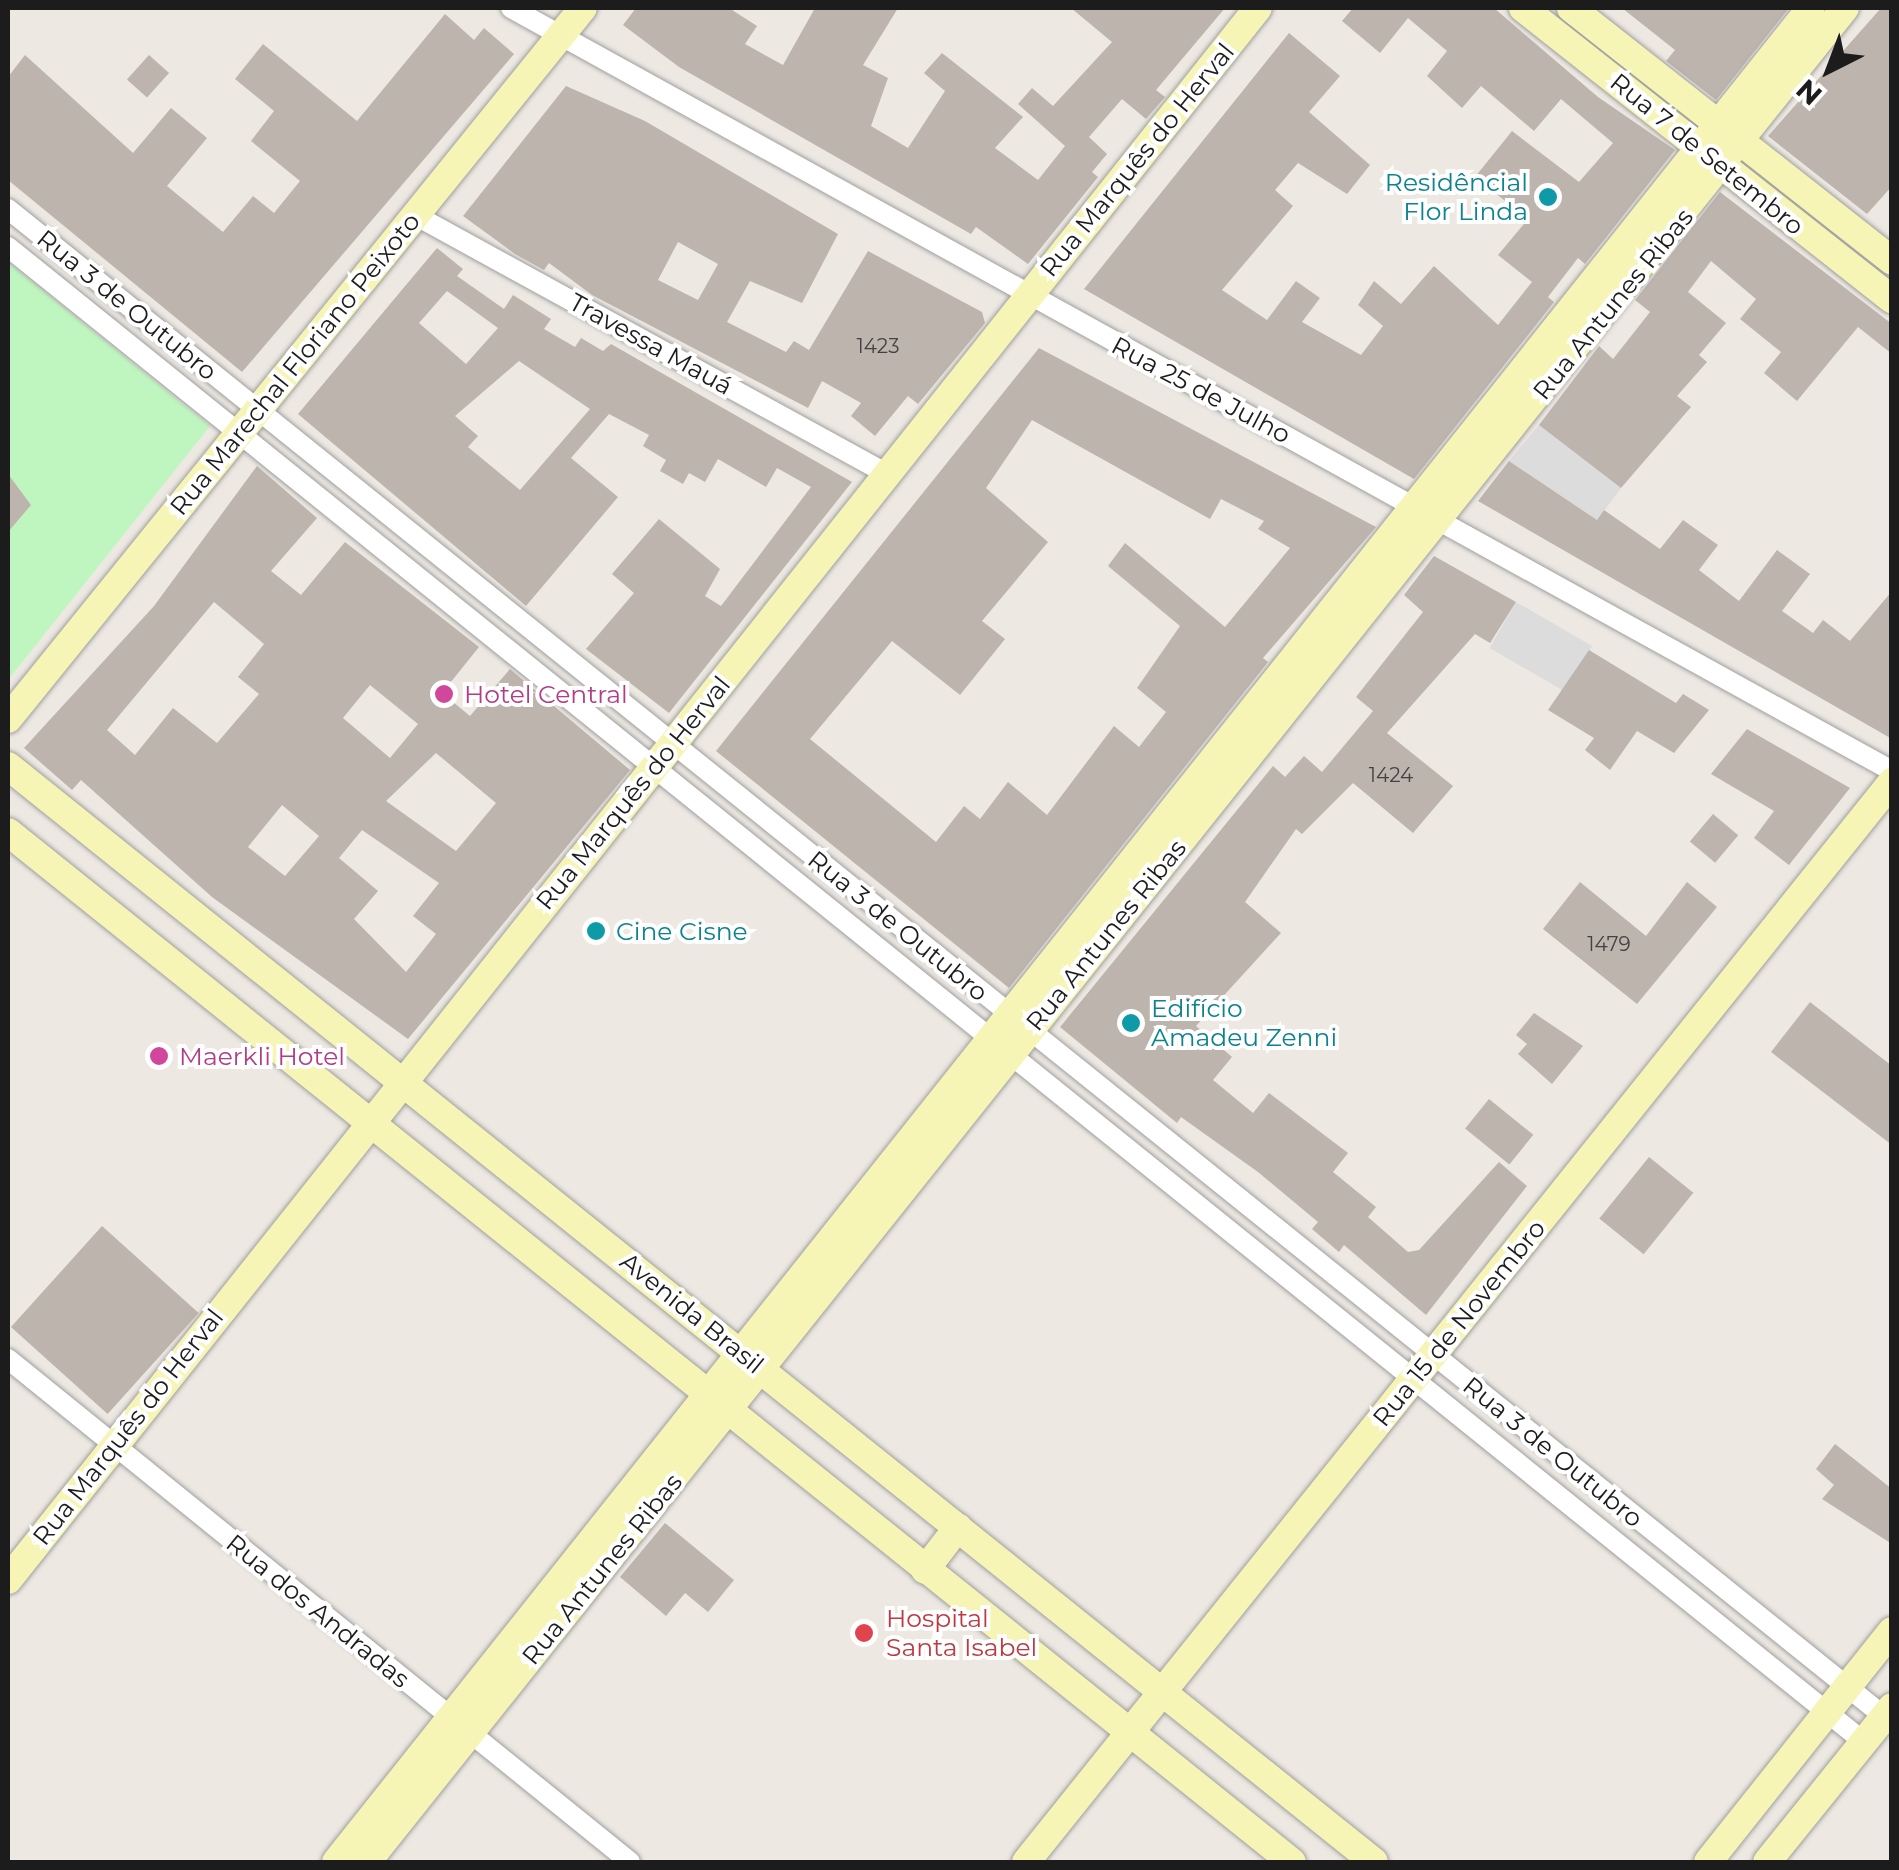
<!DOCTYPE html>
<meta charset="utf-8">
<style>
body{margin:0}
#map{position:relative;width:1899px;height:1870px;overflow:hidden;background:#ede8e2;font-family:Montserrat,sans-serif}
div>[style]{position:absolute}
.park>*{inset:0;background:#bff6c0}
.parking>*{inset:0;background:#dcdcdc;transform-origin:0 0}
.building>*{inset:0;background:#bdb4ae;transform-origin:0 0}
.roads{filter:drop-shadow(0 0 2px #a0a0a0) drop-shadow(0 0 2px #a0a0a0)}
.street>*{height:20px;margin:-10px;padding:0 10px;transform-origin:10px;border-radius:10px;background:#fff}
.secondary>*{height:28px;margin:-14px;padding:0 14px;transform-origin:14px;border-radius:14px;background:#f6f5b6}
.dots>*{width:28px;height:28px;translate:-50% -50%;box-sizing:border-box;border:5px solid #fff;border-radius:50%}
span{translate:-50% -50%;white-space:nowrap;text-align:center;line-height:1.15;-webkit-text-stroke:8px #fff;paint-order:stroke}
.number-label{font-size:20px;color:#444240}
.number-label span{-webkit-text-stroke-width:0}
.street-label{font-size:25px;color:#1c1c1c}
.culture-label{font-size:25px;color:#0d838f}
.right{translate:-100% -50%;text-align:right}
.left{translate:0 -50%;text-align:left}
.hotel-label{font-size:25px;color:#b23c85}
.health-label{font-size:25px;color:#be3a42}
.frame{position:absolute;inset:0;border:10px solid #1c1c1c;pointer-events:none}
.north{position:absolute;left:1779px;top:20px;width:100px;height:100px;-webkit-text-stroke:8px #fff;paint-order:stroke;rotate:222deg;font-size:28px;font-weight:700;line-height:40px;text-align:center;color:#1c1c1c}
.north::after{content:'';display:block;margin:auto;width:35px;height:45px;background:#1c1c1c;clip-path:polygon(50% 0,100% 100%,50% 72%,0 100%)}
</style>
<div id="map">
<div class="park">
<div style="clip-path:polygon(8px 262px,210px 426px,8px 680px)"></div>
</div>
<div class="parking">
<div style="clip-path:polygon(1539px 425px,1621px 488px,1597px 520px,1509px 461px)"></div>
<div style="left:1516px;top:602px;width:88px;height:53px;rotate:30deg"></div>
</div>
<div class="building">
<div style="clip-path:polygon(636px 8px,729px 8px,757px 26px,745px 44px,783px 65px,815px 8px,898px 8px,863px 65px,888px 78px,871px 126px,908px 148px,945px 91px,924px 73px,942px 53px,1023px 117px,995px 148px,1038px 180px,1065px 146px,1018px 104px,1032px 88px,1053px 106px,1112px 42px,1071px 8px,1225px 8px,1156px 90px,1165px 97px,1146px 119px,1122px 99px,1089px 137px,1107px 154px,1092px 172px,1098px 177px,1028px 264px,976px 227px,971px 234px,679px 67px,623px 25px)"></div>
<div style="clip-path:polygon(1353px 8px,1494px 8px,1598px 97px,1675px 150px,1585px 264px,1578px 258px,1548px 297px,1554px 302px,1414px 479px,1084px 289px,1289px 33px,1340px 76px,1309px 112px,1370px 165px,1347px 194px,1298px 163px,1275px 190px,1293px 206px,1222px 290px,1267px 320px,1296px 281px,1320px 298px,1302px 322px,1361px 355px,1383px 326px,1358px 305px,1374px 281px,1401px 304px,1434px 266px,1498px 325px,1532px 282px,1498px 255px,1528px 219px,1475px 177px,1512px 131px,1579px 182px,1613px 143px,1561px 99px,1534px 131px,1481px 86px,1462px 108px,1427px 76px,1447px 51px,1408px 18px,1380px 53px,1342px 21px)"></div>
<div style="clip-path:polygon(1622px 8px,1789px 8px,1716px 100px,1666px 61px,1675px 50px)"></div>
<div style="clip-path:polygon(1881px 8px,1892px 8px,1892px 186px,1867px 214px,1768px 136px)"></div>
<div style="clip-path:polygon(445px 14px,474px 40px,484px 28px,514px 54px,242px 372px,8px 180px,8px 77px,25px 55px,133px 153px,171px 108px,207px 138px,167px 186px,223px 232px,253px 196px,274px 213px,300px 181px,251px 141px,274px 111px,235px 79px,263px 44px,357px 121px)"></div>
<div style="left:149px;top:55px;width:27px;height:33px;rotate:42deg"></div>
<div style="clip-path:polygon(evenodd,566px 86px,645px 121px,838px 234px,802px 303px,750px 281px,727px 322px,786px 352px,794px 341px,809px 350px,868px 251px,982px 312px,985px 323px,918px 404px,908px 396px,875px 436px,851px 416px,861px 403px,822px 381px,808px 408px,592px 295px,549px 263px,544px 270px,515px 254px,463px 216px,566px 86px,678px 242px,718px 264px,698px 300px,658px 280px,678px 242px)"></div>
<div style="clip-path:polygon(1720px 192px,1892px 324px,1892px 354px,1858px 327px,1797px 401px,1764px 373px,1781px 352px,1740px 319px,1756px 299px,1711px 261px,1688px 292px,1726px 323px,1699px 355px,1707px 362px,1677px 396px,1691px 407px,1621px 488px,1539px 425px,1599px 346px,1613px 359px,1650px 312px,1635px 300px)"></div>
<div style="clip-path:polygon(evenodd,437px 248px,463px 269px,457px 276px,504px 309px,513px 295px,551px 319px,544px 329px,575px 347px,581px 338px,603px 351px,611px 344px,852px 482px,669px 713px,586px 649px,634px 593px,612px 574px,659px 519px,720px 569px,705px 596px,721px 606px,811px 487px,777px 468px,766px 487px,718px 459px,705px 482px,689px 473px,683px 484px,660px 471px,666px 460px,643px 446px,649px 435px,609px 414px,571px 458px,618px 497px,526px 606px,298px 414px,437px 248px,447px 291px,498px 328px,466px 364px,419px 323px,447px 291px,437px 248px,519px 361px,590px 409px,520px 490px,468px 447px,478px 436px,455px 416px,519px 361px)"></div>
<div style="clip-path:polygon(evenodd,1039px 348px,1376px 527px,1263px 658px,1268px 662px,1009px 988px,716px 751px,1039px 348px,1032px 420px,1210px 519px,1221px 499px,1264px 521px,1258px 529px,1290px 548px,1225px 627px,1125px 543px,1108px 566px,1180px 626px,1137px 688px,1166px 712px,1139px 747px,1114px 726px,1047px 815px,1008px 782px,980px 819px,964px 806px,936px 842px,810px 739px,892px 641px,960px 695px,1005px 639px,982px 621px,1048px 542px,986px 488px,1032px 420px)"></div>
<div style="clip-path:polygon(1509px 461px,1597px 520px,1604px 510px,1660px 549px,1683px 520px,1718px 545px,1699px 570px,1739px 601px,1777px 550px,1810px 574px,1782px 611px,1813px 633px,1823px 620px,1850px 641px,1892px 591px,1892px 739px,1478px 501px)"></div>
<div style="clip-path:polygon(evenodd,257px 466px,317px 518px,271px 571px,301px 595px,345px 542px,479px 647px,442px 693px,470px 716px,510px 669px,630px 770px,408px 1039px,212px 897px,81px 780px,72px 790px,24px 748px,154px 606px,257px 466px,214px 602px,264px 644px,238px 677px,259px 694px,217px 743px,173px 708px,135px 755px,107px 730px,214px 602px,257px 466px,370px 685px,418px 724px,390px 758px,343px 718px,370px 685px,257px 466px,436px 753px,496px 803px,456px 851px,386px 801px,436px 753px,257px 466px,282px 805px,319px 836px,285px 876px,248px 847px,282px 805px,257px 466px,362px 830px,439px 883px,413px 916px,436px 934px,406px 972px,354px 919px,378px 891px,339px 858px,362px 830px)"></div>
<div style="clip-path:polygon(8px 474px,31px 505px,8px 532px)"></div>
<div style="clip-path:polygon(1434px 556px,1516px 602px,1490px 643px,1475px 634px,1387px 733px,1453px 786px,1413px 833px,1353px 783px,1302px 834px,1296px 829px,1245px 902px,1281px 933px,1196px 1026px,1232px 1057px,1213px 1080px,1253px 1113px,1269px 1093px,1348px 1153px,1333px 1172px,1376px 1207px,1368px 1217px,1408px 1252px,1419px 1250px,1499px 1162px,1527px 1186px,1426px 1315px,1344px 1245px,1339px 1252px,1312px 1229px,1318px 1222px,1258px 1172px,1181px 1117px,1177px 1123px,1060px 1027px,1273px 766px,1285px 777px,1304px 756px,1322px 772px,1373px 711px,1356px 697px,1423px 612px,1404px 595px)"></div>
<div style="clip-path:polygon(1589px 650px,1676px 703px,1683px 694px,1709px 710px,1674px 753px,1637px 731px,1610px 770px,1585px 750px,1594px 738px,1548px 710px)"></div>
<div style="clip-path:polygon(1747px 729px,1850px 788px,1789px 865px,1754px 838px,1774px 811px,1711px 774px)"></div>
<div style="left:1713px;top:814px;width:33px;height:36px;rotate:40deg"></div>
<div style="clip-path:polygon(1580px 882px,1646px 936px,1687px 882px,1717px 907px,1637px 1004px,1543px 929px)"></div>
<div style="clip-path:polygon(1810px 1002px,1892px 1066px,1892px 1145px,1771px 1052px)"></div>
<div style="clip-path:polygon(1534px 1013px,1583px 1046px,1552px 1084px,1518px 1054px,1527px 1044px,1516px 1035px)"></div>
<div style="left:1489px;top:1099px;width:57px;height:38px;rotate:39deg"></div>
<div style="left:1649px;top:1157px;width:57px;height:79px;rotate:39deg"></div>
<div style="left:102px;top:1226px;width:130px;height:136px;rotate:42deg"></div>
<div style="clip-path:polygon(1835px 1444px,1892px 1489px,1892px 1544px,1822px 1499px,1834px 1485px,1816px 1469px)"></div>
<div style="clip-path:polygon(665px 1523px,734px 1580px,708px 1612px,685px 1593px,666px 1616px,620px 1577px)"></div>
</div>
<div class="roads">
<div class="street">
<div style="left:511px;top:8px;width:1578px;rotate:28.92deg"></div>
<div style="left:8px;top:209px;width:2406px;rotate:38.78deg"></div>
<div style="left:415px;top:215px;width:538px;rotate:28.75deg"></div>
<div style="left:8px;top:247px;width:2382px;rotate:38.85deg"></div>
<div style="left:8px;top:1359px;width:800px;rotate:38.96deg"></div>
</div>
<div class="secondary">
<div style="left:1523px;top:8px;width:470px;rotate:38.3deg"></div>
<div style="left:1571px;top:8px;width:409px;rotate:38.2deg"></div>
<div style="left:8px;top:719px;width:914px;rotate:-51.04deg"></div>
<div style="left:8px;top:766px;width:1751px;rotate:38.74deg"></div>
<div style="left:8px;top:832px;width:1646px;rotate:38.74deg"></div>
<div style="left:925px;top:1570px;width:54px;rotate:-52.5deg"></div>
<div style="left:8px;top:1580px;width:2008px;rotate:-51.51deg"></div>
<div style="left:336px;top:1862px;width:2369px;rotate:-51.5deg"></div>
<div style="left:367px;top:1862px;width:2371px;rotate:-51.44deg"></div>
<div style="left:1026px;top:1862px;width:1384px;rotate:-51.28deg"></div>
<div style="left:1708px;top:1862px;width:295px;rotate:-51.5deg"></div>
<div style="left:1767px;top:1862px;width:199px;rotate:-51.1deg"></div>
</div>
</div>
<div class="dots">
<div style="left:1548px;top:197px;background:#0f9aa8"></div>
<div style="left:444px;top:694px;background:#d1479c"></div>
<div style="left:596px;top:931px;background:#0f9aa8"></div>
<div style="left:1131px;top:1023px;background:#0f9aa8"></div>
<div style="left:159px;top:1056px;background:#d1479c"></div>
<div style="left:864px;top:1633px;background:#e0444e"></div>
</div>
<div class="number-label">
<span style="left:878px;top:346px">1423</span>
<span style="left:1391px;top:775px">1424</span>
<span style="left:1609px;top:944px">1479</span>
</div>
<div class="street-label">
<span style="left:1707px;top:154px;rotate:39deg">Rua 7 de Setembro</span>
<span style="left:1137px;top:160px;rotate:-51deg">Rua Marquês do Herval</span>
<span style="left:1613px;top:304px;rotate:-51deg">Rua Antunes Ribas</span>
<span style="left:127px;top:305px;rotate:39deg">Rua 3 de Outubro</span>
<span style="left:651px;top:344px;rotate:29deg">Travessa Mauá</span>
<span style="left:295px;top:364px;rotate:-51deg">Rua Marechal Floriano Peixoto</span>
<span style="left:1201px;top:390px;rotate:28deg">Rua 25 de Julho</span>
<span style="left:633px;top:793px;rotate:-51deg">Rua Marquês do Herval</span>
<span style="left:898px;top:926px;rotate:39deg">Rua 3 de Outubro</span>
<span style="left:1106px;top:935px;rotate:-51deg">Rua Antunes Ribas</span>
<span style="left:692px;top:1313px;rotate:39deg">Avenida Brasil</span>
<span style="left:1459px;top:1323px;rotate:-51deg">Rua 15 de Novembro</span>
<span style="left:128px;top:1427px;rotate:-52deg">Rua Marquês do Herval</span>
<span style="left:1553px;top:1452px;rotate:39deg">Rua 3 de Outubro</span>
<span style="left:602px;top:1569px;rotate:-51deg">Rua Antunes Ribas</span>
<span style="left:318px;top:1611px;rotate:39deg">Rua dos Andradas</span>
</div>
<div class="culture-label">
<span class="right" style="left:1528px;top:197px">Residêncial<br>Flor Linda</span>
<span class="left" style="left:616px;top:931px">Cine Cisne</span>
<span class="left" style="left:1151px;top:1023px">Edifício<br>Amadeu Zenni</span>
</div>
<div class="hotel-label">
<span class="left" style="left:464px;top:694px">Hotel Central</span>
<span class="left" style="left:179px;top:1056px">Maerkli Hotel</span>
</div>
<div class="health-label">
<span class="left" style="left:886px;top:1633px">Hospital<br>Santa Isabel</span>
</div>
<div class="frame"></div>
<div class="north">N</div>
</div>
